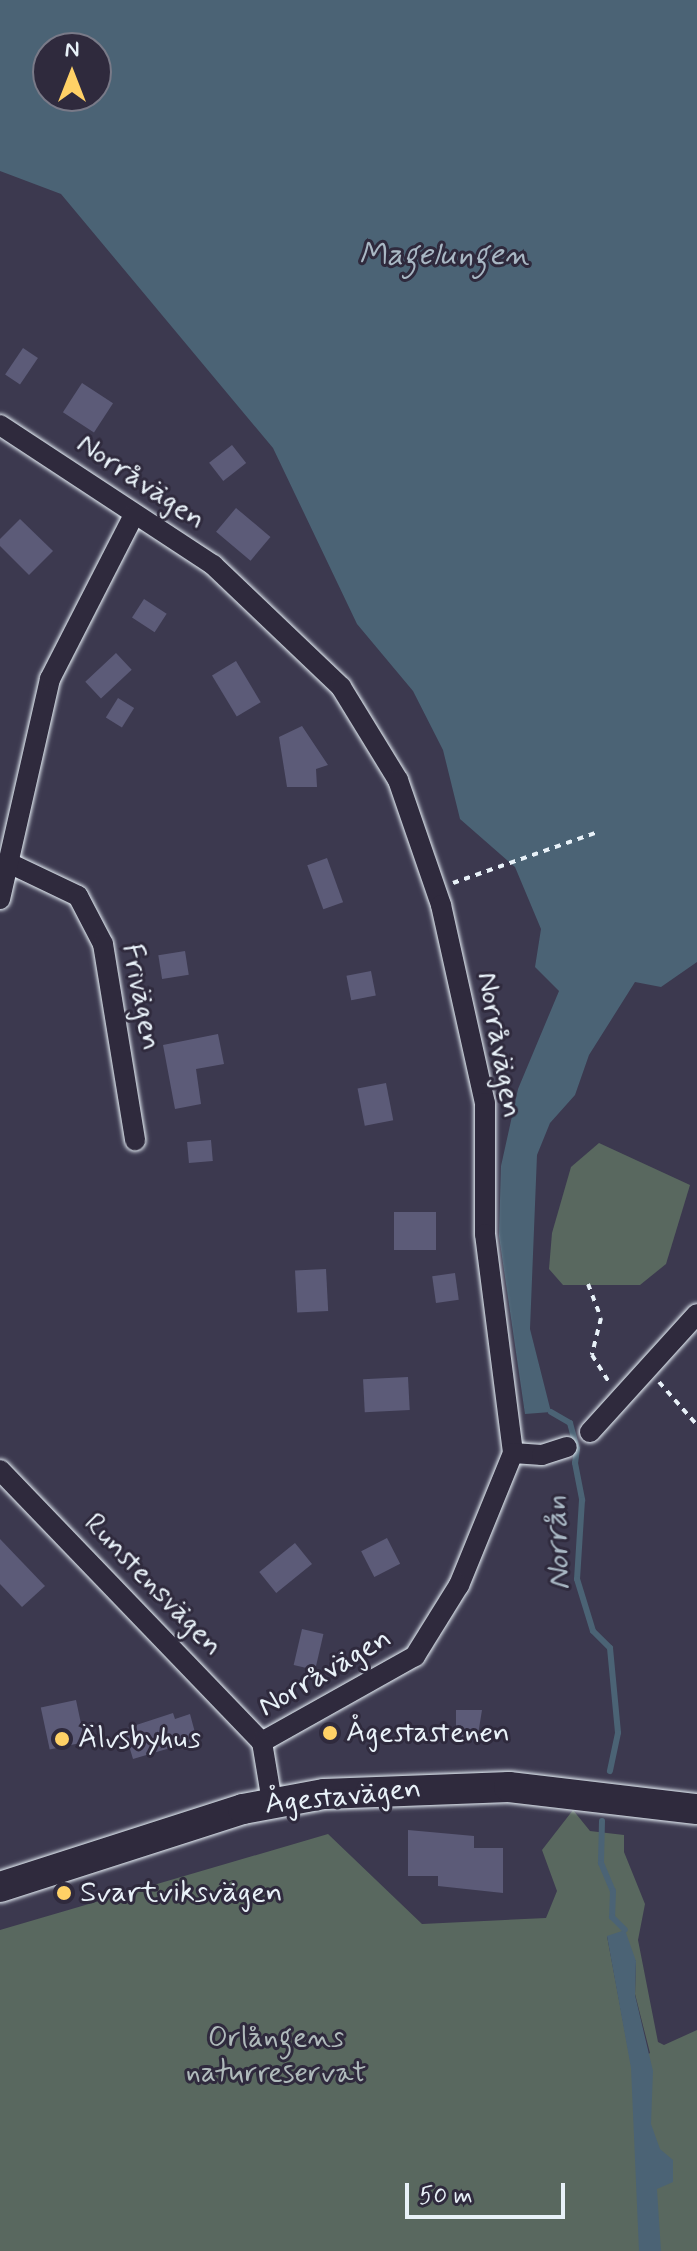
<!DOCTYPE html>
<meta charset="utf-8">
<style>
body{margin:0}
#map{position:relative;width:697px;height:2251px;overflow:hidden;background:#3c394f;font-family:Mynerve,sans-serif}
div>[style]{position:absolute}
.green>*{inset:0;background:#59685f}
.water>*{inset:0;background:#4b6375}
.stream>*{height:6px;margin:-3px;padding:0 3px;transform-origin:3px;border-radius:3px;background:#4b6375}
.building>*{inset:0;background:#5c5b78;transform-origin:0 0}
.path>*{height:4px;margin-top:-2px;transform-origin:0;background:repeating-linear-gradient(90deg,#e8f1f8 0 6px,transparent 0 12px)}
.roads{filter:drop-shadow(0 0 2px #e8f1f8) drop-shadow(0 0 2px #e8f1f8)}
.minor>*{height:20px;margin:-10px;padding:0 10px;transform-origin:10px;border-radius:10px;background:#2f2a3d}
.secondary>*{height:30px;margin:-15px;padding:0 15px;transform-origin:15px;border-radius:15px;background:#2f2a3d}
.dots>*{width:22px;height:22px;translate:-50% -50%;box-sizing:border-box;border:4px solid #2f2a3d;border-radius:50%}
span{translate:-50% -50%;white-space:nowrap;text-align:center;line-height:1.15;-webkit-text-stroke:6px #2f2a3d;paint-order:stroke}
.street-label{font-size:30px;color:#e8f1f8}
.poi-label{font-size:30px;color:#e8f1f8}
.left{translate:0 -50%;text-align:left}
.park-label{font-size:30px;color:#afbabb}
.water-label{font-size:32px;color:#a9b8c4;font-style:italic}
.north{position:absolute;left:32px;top:32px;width:80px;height:80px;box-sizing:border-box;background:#2f2a3d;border:2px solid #797a88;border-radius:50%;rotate:0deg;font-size:22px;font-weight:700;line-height:32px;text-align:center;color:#e8f1f8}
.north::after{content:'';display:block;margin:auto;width:28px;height:36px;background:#ffd166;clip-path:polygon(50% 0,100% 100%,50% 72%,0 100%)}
.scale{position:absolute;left:405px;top:2183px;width:160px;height:36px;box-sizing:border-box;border:4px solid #e8f1f8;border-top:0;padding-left:10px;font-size:24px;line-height:28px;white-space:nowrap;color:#e8f1f8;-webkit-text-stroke:6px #2f2a3d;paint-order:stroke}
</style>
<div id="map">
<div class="green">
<div style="clip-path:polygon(599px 1143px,690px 1185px,666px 1264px,640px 1285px,563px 1285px,549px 1269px,552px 1233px,571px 1167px)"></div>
<div style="clip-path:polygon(evenodd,573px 1810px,590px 1831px,624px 1835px,624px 1852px,645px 1904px,638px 1940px,658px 2042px,664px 2045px,697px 2030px,697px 2251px,0 2251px,0 1930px,328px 1834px,422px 1924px,546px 1918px,557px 1891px,542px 1850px,573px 1810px,607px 1936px,636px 1961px,635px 1994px,650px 2053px,631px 2064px,607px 1936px)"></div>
</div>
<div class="water">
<div style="clip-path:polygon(evenodd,0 0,697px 0,697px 962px,661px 987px,635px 982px,589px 1055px,575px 1095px,550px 1123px,537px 1155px,530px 1329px,551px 1412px,525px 1414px,499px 1236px,501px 1166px,518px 1089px,559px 991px,535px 967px,541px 929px,515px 867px,460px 819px,443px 750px,413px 691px,357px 624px,273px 448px,61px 194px,0 171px,0 0,96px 48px,96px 96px,48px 96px,48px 48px,96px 48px)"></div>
<div style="clip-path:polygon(625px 1930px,636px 1961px,635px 1995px,653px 2071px,651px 2124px,660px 2149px,673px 2160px,673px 2182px,657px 2189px,661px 2251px,639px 2251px,631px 2068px,607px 1936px)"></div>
</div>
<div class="stream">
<div style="left:551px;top:1412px;width:22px;rotate:30deg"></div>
<div style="left:570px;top:1423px;width:27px;rotate:75deg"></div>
<div style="left:577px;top:1449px;width:14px;rotate:98deg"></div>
<div style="left:575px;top:1463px;width:38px;rotate:79deg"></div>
<div style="left:582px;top:1500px;width:79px;rotate:93.6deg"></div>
<div style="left:577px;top:1579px;width:54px;rotate:72.9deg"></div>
<div style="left:593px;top:1631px;width:24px;rotate:45deg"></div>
<div style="left:610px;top:1648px;width:85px;rotate:84.6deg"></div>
<div style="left:618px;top:1733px;width:39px;rotate:102deg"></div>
<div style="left:602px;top:1821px;width:42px;rotate:91.4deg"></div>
<div style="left:601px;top:1863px;width:30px;rotate:67deg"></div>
<div style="left:613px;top:1891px;width:26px;rotate:92deg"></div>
<div style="left:612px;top:1917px;width:18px;rotate:45deg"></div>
</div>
<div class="building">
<div style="left:23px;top:348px;width:18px;height:32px;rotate:34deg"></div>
<div style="left:82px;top:383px;width:37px;height:35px;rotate:33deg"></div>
<div style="left:232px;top:445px;width:23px;height:29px;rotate:52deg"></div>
<div style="left:236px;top:508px;width:45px;height:31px;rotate:40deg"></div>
<div style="clip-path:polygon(20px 519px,53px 551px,29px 575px,0 546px,0 539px)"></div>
<div style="left:144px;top:599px;width:27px;height:22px;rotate:33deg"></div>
<div style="left:116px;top:653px;width:23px;height:42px;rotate:47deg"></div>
<div style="left:236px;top:661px;width:48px;height:28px;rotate:59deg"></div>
<div style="left:118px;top:698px;width:19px;height:23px;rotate:32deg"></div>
<div style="clip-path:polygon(302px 726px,328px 765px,316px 769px,317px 787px,287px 787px,279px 737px)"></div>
<div style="left:327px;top:858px;width:47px;height:21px;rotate:70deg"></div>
<div style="left:185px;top:951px;width:24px;height:27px;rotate:81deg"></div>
<div style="left:371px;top:971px;width:25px;height:25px;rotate:79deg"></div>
<div style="clip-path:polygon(218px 1034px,224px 1064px,196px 1069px,201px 1104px,175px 1109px,163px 1045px)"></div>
<div style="left:386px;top:1083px;width:38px;height:29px;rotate:79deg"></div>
<div style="left:211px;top:1140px;width:21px;height:24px;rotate:85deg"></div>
<div style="left:394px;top:1212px;width:42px;height:38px"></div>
<div style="left:326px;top:1269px;width:42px;height:31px;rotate:87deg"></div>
<div style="left:455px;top:1273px;width:27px;height:23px;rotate:82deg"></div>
<div style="left:408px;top:1377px;width:33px;height:45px;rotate:87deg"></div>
<div style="left:387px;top:1538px;width:29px;height:29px;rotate:63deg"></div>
<div style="clip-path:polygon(0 1539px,45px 1586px,22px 1607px,0 1584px)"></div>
<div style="left:295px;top:1543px;width:27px;height:46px;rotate:51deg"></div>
<div style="left:302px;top:1629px;width:22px;height:37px;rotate:13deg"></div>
<div style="left:76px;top:1700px;width:43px;height:36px;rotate:78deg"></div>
<div style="clip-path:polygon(456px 1710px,482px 1710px,477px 1741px,456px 1742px)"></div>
<div style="clip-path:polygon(173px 1713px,175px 1719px,190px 1714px,197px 1740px,133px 1759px,124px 1729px)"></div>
<div style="clip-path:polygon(408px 1830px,474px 1836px,474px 1848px,503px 1848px,503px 1893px,438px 1886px,438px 1876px,408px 1876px)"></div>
</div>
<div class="path">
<div style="left:453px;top:883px;width:154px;rotate:-19.4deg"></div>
<div style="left:588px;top:1284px;width:36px;rotate:69deg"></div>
<div style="left:601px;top:1318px;width:38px;rotate:104deg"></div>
<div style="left:592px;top:1355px;width:31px;rotate:58deg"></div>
<div style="left:659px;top:1382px;width:57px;rotate:48.5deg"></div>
</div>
<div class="roads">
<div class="minor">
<div style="left:0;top:425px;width:255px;rotate:33.3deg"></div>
<div style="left:213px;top:565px;width:177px;rotate:43.6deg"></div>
<div style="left:341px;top:687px;width:109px;rotate:58.5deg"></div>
<div style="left:398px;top:780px;width:132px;rotate:71deg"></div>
<div style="left:441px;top:905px;width:203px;rotate:77.5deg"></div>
<div style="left:485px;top:1103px;width:131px;rotate:90deg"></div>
<div style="left:485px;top:1234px;width:221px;rotate:82.7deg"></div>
<div style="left:513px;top:1453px;width:143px;rotate:112.2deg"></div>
<div style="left:459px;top:1585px;width:84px;rotate:121.8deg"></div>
<div style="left:415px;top:1656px;width:176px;rotate:150.7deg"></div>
<div style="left:11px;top:864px;width:74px;rotate:25.5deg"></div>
<div style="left:78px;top:896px;width:54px;rotate:62.5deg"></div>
<div style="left:103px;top:944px;width:199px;rotate:80.7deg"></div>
<div style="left:0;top:899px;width:226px;rotate:-77.2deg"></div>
<div style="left:50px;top:679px;width:184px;rotate:-62.9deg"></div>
<div style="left:590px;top:1432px;width:159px;rotate:-47.8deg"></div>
<div style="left:513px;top:1453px;width:29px;rotate:4deg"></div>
<div style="left:542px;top:1455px;width:26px;rotate:-18deg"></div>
<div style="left:0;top:1470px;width:378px;rotate:46.1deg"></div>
<div style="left:262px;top:1742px;width:61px;rotate:80.5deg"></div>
</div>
<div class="secondary">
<div style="left:0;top:1887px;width:255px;rotate:-17.8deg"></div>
<div style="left:243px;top:1809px;width:82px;rotate:-10.5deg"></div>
<div style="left:324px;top:1794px;width:185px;rotate:-2.2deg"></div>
<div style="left:509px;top:1787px;width:189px;rotate:6.7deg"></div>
</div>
</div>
<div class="dots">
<div style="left:330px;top:1733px;background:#ffd166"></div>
<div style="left:62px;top:1739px;background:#ffd166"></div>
<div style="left:64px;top:1893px;background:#ffd166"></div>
</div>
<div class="street-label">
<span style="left:141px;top:482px;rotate:34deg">Norråvägen</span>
<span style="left:141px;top:997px;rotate:79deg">Frivägen</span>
<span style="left:499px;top:1045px;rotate:80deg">Norråvägen</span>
<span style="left:153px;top:1585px;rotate:46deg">Runstensvägen</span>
<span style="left:325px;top:1673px;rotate:-30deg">Norråvägen</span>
<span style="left:343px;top:1797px;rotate:-6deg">Ågestavägen</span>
</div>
<div class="poi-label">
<span class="left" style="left:346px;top:1733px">Ågestastenen</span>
<span class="left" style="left:78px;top:1739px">Älvsbyhus</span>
<span class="left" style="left:80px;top:1893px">Svartviksvägen</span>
</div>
<div class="park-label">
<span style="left:276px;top:2055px">Orlångens<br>naturreservat</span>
</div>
<div class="water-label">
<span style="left:444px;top:255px">Magelungen</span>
<span style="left:558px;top:1543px;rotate:-93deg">Norrån</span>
</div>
<div class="north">N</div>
<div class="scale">50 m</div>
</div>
